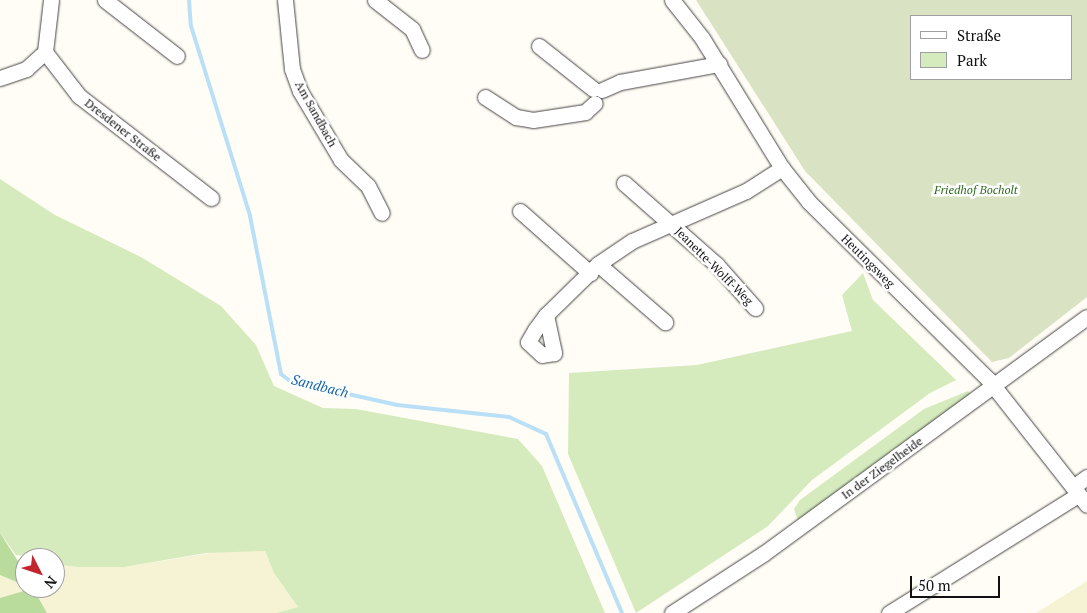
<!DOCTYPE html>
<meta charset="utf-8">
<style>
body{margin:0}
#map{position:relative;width:1087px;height:613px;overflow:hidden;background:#fffdf5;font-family:"PT Serif",serif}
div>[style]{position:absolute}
.farmland>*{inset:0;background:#f6f3d4}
.green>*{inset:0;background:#d5ebbd}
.forest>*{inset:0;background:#b9dc9c}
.cemetery>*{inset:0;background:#d9e3c4}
.stream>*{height:4px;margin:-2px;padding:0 2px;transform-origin:2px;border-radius:2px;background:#b9e0f7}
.roads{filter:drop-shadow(0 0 1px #444) drop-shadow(0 0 1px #444)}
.minor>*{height:15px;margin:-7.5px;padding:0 7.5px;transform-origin:7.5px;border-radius:7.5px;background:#fff}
span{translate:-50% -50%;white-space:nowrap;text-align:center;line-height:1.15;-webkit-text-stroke:5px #fff;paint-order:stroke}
.street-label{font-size:12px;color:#111}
.park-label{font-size:12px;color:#2f6b1f;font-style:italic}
.water-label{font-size:14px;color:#1768a6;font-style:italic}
.legend{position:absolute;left:910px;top:15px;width:162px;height:65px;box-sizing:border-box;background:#fff;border:1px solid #a0a0a0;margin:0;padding:6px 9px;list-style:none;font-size:15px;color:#111}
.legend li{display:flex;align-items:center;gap:10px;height:25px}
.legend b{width:25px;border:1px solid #a0a0a0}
.north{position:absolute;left:15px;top:548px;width:50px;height:50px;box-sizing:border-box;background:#fff;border:1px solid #a0a0a0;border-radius:50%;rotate:131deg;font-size:14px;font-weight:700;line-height:20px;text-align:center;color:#111}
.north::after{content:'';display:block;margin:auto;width:18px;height:22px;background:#c4262e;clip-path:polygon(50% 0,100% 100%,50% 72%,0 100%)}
.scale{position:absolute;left:910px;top:576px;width:90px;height:22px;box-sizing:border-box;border:2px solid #111;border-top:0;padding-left:6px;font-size:15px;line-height:18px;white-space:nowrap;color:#111;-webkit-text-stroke:4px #fff;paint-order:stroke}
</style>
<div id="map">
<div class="farmland">
<div style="clip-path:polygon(229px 550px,265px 551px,274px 573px,298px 607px,276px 613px,47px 613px,33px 588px,55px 588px,55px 564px,124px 567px)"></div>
<div style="clip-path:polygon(0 575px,19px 583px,24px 592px,0 598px)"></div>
<div style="clip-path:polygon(1087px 581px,1087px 613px,1036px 613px)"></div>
</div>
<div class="green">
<div style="clip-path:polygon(0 179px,55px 215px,141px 257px,221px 306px,256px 345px,274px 386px,323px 408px,356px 409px,518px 439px,542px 466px,605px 613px,276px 613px,298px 607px,274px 573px,265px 551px,206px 553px,124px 567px,79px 567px,55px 564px,55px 558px,16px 555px,0 533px)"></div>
<div style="clip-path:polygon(863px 273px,873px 300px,956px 380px,930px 393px,812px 480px,768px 526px,636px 613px,568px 454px,569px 373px,697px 365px,852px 331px,842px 295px)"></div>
<div style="clip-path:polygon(968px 391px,971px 395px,798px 521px,794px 509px,800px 500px,924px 409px)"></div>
</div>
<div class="forest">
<div style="clip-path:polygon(0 533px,25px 572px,25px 588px,33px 588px,47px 613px,0 613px,0 598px,24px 591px,19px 583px,0 575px)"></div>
</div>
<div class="cemetery">
<div style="clip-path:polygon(evenodd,696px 0,1087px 0,1087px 297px,1009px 358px,992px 362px,805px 171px,696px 0,911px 16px,1071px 16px,1071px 79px,911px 79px,911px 16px)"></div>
</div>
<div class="stream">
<div style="left:189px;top:0;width:26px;rotate:86deg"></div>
<div style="left:191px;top:26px;width:199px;rotate:72.7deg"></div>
<div style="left:250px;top:216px;width:161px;rotate:78.9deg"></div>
<div style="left:281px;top:374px;width:11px;rotate:38deg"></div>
<div style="left:290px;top:381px;width:110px;rotate:12.6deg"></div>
<div style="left:397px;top:405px;width:113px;rotate:6.1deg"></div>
<div style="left:509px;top:417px;width:41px;rotate:24.7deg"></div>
<div style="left:546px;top:434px;width:194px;rotate:67deg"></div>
</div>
<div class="roads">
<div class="minor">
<div style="left:105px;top:0;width:91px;rotate:37.9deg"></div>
<div style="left:285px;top:0;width:69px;rotate:84.2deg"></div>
<div style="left:292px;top:69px;width:23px;rotate:70deg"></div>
<div style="left:300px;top:91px;width:80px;rotate:59.3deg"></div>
<div style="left:341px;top:160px;width:37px;rotate:44deg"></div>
<div style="left:368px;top:186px;width:30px;rotate:63deg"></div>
<div style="left:375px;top:0;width:47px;rotate:38.1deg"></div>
<div style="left:412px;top:29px;width:23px;rotate:65deg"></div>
<div style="left:672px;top:0;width:48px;rotate:51.7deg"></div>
<div style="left:702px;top:38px;width:153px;rotate:58.4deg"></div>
<div style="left:782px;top:168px;width:43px;rotate:51.5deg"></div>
<div style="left:809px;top:202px;width:252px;rotate:44.7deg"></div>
<div style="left:988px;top:379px;width:160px;rotate:51.8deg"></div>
<div style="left:539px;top:46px;width:69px;rotate:38.5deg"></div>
<div style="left:45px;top:52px;width:56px;rotate:52.3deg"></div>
<div style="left:79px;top:96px;width:167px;rotate:37.7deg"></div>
<div style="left:0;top:78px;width:28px;rotate:-19deg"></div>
<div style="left:26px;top:69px;width:25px;rotate:-42deg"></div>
<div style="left:45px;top:52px;width:52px;rotate:-83.4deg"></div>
<div style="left:602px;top:90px;width:20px;rotate:-24deg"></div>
<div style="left:620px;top:82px;width:101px;rotate:-10.3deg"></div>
<div style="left:485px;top:97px;width:37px;rotate:33deg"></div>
<div style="left:516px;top:117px;width:17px;rotate:10deg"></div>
<div style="left:533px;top:120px;width:53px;rotate:-8.7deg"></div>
<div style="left:585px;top:112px;width:13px;rotate:-42deg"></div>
<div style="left:624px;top:183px;width:123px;rotate:41.4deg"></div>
<div style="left:716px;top:264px;width:59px;rotate:48.4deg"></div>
<div style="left:520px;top:211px;width:94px;rotate:41.5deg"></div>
<div style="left:598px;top:264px;width:89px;rotate:40.9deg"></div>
<div style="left:546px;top:315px;width:39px;rotate:78deg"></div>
<div style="left:554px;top:353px;width:12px;rotate:171deg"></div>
<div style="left:542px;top:355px;width:19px;rotate:-137deg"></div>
<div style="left:528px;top:342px;width:14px;rotate:-60deg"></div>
<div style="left:535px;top:330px;width:19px;rotate:-54deg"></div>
<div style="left:546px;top:315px;width:73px;rotate:-44.4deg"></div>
<div style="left:598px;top:264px;width:41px;rotate:-34.1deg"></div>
<div style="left:632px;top:241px;width:124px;rotate:-23.7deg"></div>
<div style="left:746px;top:191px;width:43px;rotate:-32.6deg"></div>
<div style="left:1073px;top:487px;width:17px;rotate:-36deg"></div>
<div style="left:672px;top:613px;width:108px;rotate:-33deg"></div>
<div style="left:763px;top:554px;width:401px;rotate:-36.2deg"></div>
<div style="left:889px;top:613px;width:223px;rotate:-32deg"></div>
</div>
</div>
<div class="street-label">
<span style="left:316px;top:114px;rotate:61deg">Am Sandbach</span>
<span style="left:123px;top:130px;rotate:38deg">Dresdener Straße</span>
<span style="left:868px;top:261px;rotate:45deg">Heutingsweg</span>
<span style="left:714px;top:266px;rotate:45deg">Jeanette-Wolff-Weg</span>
<span style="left:882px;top:468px;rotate:-36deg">In der Ziegelheide</span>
</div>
<div class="park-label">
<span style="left:976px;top:190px">Friedhof Bocholt</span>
</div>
<div class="water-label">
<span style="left:320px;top:386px;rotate:14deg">Sandbach</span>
</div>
<ul class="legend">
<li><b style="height:6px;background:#fff"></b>Straße</li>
<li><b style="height:14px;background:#d5ebbd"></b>Park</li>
</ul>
<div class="north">N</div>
<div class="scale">50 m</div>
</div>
